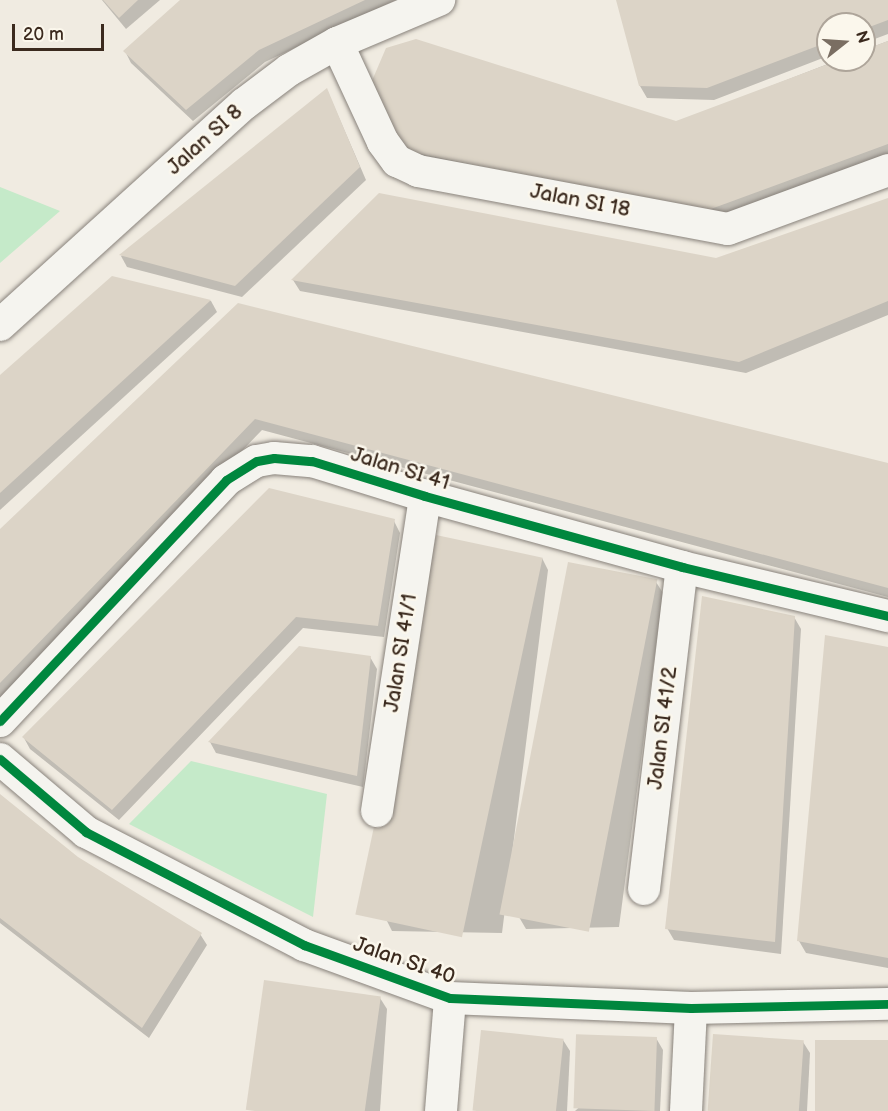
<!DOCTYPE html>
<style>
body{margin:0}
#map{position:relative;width:888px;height:1111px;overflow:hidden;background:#f0ebe1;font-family:"Balsamiq Sans",sans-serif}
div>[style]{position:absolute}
.green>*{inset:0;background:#c5eac9}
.shadow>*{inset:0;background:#0003}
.building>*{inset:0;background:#dcd4c7;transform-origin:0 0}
.roads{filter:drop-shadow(0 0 2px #88827b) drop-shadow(0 0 2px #88827b)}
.minor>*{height:32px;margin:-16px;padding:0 16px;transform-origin:16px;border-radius:16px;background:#f5f4ef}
.cycleway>*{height:9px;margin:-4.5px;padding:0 4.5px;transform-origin:4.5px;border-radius:4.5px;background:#00873e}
span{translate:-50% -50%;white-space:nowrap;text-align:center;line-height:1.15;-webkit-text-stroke:5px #fbf7ec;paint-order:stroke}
.street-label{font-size:21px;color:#3b2a1e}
.north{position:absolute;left:816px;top:12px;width:60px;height:60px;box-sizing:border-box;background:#fbf7ec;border:2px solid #aea59a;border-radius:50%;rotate:73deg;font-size:16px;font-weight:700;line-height:24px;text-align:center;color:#3b2a1e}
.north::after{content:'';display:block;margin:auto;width:21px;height:27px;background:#7a6e62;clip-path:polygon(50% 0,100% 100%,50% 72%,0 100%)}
.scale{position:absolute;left:12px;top:24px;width:92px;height:27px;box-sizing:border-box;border:3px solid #3b2a1e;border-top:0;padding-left:8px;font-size:18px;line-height:21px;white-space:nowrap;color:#3b2a1e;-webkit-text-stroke:4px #fbf7ec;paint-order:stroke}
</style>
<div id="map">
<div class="green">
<div style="clip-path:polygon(0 187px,60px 211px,0 263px)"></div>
<div style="clip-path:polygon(191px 761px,327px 794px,313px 917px,129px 824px)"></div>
</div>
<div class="shadow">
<div style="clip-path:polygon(102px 0,160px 0,126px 29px)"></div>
<div style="clip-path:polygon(183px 0,396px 0,265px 62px,193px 121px,131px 63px,125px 51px)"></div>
<div style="clip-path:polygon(623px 0,888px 0,888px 34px,864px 43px,864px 24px,828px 24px,828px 56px,714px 100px,647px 98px,640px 86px)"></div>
<div style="clip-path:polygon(888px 41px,888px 158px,707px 225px,412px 161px,373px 83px,676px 123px,838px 60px,864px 60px,864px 50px)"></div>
<div style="clip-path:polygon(327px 90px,366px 180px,242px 297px,127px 267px,121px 256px)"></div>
<div style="clip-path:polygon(888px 199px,888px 315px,746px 373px,300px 291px,293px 280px,716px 260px)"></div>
<div style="clip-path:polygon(113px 278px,211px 301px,217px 312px,0 510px,0 377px)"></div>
<div style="clip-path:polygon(238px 305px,888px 465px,888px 597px,262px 430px,0 701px,0 531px)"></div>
<div style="clip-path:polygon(394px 521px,400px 533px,384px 637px,303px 628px,119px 820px,30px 749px,24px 738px)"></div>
<div style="clip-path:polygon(542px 558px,548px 570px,502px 933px,392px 931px,386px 919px)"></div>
<div style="clip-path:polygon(656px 582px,663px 593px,619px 927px,526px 929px,519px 917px)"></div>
<div style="clip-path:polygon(794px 617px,801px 629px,781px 954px,674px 940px,667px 928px)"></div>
<div style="clip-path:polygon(888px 648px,888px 968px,806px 953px,799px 941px)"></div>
<div style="clip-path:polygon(370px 657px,377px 669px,363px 787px,216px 753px,210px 742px)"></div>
<div style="clip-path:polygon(0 796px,77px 858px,200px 934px,207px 945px,149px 1038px,0 923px)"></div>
<div style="clip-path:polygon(380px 998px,387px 1009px,380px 1111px,256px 1111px)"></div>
<div style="clip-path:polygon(656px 1038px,663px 1050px,660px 1111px,575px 1111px)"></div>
<div style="clip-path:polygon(563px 1040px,570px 1051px,567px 1111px,476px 1111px)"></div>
<div style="clip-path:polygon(803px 1042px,810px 1053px,807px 1111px,710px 1111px)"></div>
</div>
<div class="building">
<div style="clip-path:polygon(103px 0,138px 0,119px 18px)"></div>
<div style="clip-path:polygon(180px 0,365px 0,259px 50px,186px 110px,123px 51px)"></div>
<div style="clip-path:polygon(616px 0,888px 0,888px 20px,864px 29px,864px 24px,828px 24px,828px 42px,707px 88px,639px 86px)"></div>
<div style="clip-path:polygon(416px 39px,676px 121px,839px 60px,864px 60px,864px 50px,888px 41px,888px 144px,700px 213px,403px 150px,371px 83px,386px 48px)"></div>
<div style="clip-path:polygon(327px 88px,360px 167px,235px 286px,119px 255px)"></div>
<div style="clip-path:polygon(379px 193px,716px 258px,888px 198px,888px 301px,739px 362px,291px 280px)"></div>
<div style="clip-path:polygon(112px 276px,211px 300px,0 493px,0 375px)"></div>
<div style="clip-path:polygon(238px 303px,888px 463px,888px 588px,255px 419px,0 683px,0 529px)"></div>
<div style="clip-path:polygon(269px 488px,395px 519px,378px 626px,296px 617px,112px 810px,22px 737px)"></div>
<div style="left:436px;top:535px;width:109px;height:388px;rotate:12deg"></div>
<div style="left:568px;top:562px;width:91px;height:359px;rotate:11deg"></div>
<div style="clip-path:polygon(702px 596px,795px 616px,775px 942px,665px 929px)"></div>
<div style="clip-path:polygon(825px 635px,888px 647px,888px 958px,797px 941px)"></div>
<div style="clip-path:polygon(299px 646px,371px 656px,357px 776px,208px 742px)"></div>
<div style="clip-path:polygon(0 794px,78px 857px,202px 933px,142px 1028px,0 918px)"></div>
<div style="left:264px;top:980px;width:118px;height:131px;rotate:8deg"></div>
<div style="left:481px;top:1030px;width:83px;height:81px;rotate:6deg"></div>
<div style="left:713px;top:1034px;width:91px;height:77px;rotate:4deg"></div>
<div style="left:657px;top:1037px;width:74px;height:81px;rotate:92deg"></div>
<div style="left:815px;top:1040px;width:73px;height:71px"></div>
</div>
<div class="roads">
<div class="minor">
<div style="left:337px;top:43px;width:109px;rotate:65.1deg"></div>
<div style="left:383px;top:142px;width:24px;rotate:54deg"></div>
<div style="left:397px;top:161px;width:23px;rotate:25deg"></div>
<div style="left:418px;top:171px;width:315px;rotate:10.6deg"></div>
<div style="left:728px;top:229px;width:171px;rotate:-20.2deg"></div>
<div style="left:0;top:325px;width:329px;rotate:-42.2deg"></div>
<div style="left:244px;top:104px;width:56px;rotate:-37.1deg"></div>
<div style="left:289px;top:70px;width:55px;rotate:-29.4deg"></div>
<div style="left:337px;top:43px;width:111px;rotate:-22.9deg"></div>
<div style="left:0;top:721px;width:330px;rotate:-46.8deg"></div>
<div style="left:226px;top:480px;width:36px;rotate:-32deg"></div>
<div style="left:257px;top:461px;width:17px;rotate:-10deg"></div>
<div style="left:274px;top:458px;width:38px;rotate:5deg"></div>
<div style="left:312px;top:461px;width:118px;rotate:17.2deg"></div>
<div style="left:425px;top:496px;width:267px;rotate:15.4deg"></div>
<div style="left:682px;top:567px;width:212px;rotate:13.4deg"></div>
<div style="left:0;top:759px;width:113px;rotate:40.3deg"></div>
<div style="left:86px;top:832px;width:246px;rotate:27.4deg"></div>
<div style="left:304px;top:945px;width:155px;rotate:20deg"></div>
<div style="left:450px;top:998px;width:241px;rotate:2.4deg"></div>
<div style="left:691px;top:1008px;width:197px;rotate:-1.2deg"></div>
<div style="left:377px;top:811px;width:319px;rotate:-81.3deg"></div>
<div style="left:644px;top:889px;width:324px;rotate:-83.3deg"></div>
<div style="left:441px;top:1111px;width:113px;rotate:-85.4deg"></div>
<div style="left:686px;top:1111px;width:103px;rotate:-87.2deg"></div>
</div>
</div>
<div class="cycleway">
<div style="left:0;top:721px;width:330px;rotate:-46.8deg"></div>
<div style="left:226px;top:480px;width:36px;rotate:-32deg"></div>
<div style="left:257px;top:461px;width:17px;rotate:-10deg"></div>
<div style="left:274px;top:458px;width:38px;rotate:5deg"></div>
<div style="left:312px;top:461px;width:118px;rotate:17.2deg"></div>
<div style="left:425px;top:496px;width:267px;rotate:15.4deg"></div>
<div style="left:682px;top:567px;width:212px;rotate:13.4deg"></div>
<div style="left:0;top:759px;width:113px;rotate:40.3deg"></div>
<div style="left:86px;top:832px;width:246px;rotate:27.4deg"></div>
<div style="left:304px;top:945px;width:155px;rotate:20deg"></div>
<div style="left:450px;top:998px;width:241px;rotate:2.4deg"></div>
<div style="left:691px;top:1008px;width:197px;rotate:-1.2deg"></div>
</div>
<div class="street-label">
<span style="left:205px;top:140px;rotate:-42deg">Jalan SI 8</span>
<span style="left:580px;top:201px;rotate:11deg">Jalan SI 18</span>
<span style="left:400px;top:469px;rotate:17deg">Jalan SI 41</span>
<span style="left:401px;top:653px;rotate:-81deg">Jalan SI 41/1</span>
<span style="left:663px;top:728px;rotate:-83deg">Jalan SI 41/2</span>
<span style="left:404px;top:961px;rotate:19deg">Jalan SI 40</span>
</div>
<div class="north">N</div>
<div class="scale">20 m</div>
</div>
